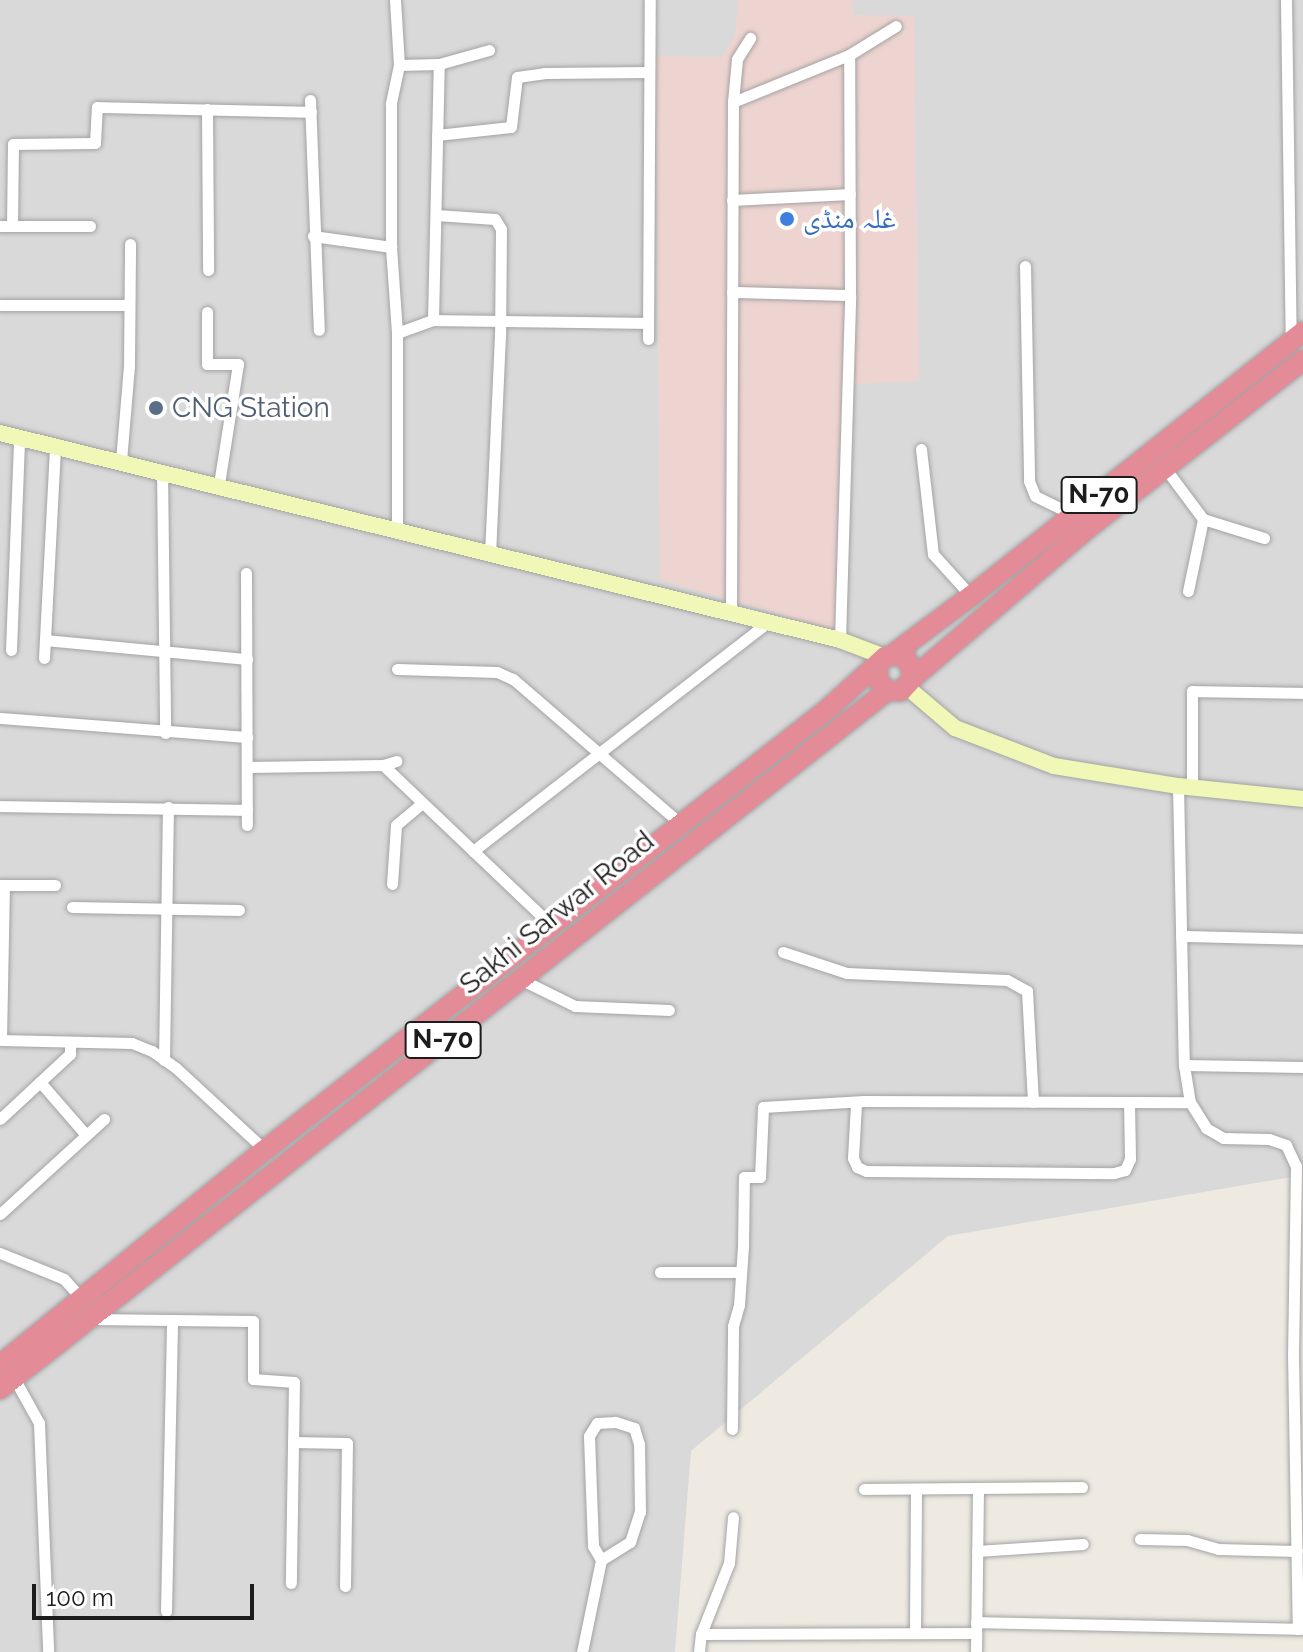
<!DOCTYPE html>
<meta charset="utf-8">
<style>
body{margin:0}
#map{position:relative;width:1303px;height:1652px;overflow:hidden;background:#eeeae2;font-family:Raleway,"Noto Naskh Arabic",sans-serif}
div>[style]{position:absolute}
.residential>*{inset:0;background:#dad9d9}
.commercial>*{inset:0;background:#eed4d1}
.roads{filter:drop-shadow(0 0 2px #a3a3a3) drop-shadow(0 0 2px #a3a3a3)}
.street>*{height:11px;margin:-5.5px;padding:0 5.5px;transform-origin:5.5px;border-radius:5.5px;background:#fff}
.secondary>*{height:16px;margin:-8px;padding:0 8px;transform-origin:8px;border-radius:8px;background:#f1f7b6}
.highway>*{height:20px;margin:-10px;padding:0 10px;transform-origin:10px;border-radius:10px;background:#e48b98}
.dots>*{width:22px;height:22px;translate:-50% -50%;box-sizing:border-box;border:4px solid #fff;border-radius:50%}
span{translate:-50% -50%;white-space:nowrap;text-align:center;line-height:1.15;-webkit-text-stroke:7px #fff;paint-order:stroke}
.shield-label span{padding:2px 6px;background:#fff;border:2px solid;border-radius:6px;-webkit-text-stroke-width:0}
.shield-label{font-size:26px;color:#1c1c1c;font-weight:700}
.shop-label{font-size:28px;color:#366cbe}
.left{translate:0 -50%;text-align:left}
.service-label{font-size:28px;color:#4e5e75}
.street-label{font-size:28px;color:#1c1c1c}
.scale{position:absolute;left:32px;top:1584px;width:222px;height:36px;box-sizing:border-box;border:4px solid #1c1c1c;border-top:0;padding-left:10px;font-size:24px;line-height:28px;white-space:nowrap;color:#1c1c1c;-webkit-text-stroke:6px #fff;paint-order:stroke}
</style>
<div id="map">
<div class="residential">
<div style="clip-path:polygon(0 0,1303px 0,1303px 1175px,948px 1236px,691px 1451px,675px 1652px,0 1652px)"></div>
</div>
<div class="commercial">
<div style="clip-path:polygon(738px 0,852px 0,853px 15px,914px 16px,919px 381px,850px 384px,846px 633px,660px 580px,656px 56px,722px 57px,735px 37px)"></div>
</div>
<div class="roads">
<div class="street">
<div style="left:395px;top:0;width:65px;rotate:86.5deg"></div>
<div style="left:399px;top:65px;width:40px;rotate:102deg"></div>
<div style="left:391px;top:104px;width:143px;rotate:90deg"></div>
<div style="left:391px;top:247px;width:86px;rotate:86deg"></div>
<div style="left:397px;top:333px;width:196px;rotate:90deg"></div>
<div style="left:1286px;top:0;width:341px;rotate:89.2deg"></div>
<div style="left:399px;top:65px;width:40px;rotate:-1.4deg"></div>
<div style="left:439px;top:64px;width:52px;rotate:-15.6deg"></div>
<div style="left:310px;top:100px;width:230px;rotate:87.8deg"></div>
<div style="left:733px;top:102px;width:125px;rotate:-22.1deg"></div>
<div style="left:849px;top:55px;width:55px;rotate:-31.7deg"></div>
<div style="left:207px;top:109px;width:161px;rotate:89.6deg"></div>
<div style="left:437px;top:135px;width:74px;rotate:-6.2deg"></div>
<div style="left:511px;top:127px;width:50px;rotate:-83.2deg"></div>
<div style="left:517px;top:77px;width:27px;rotate:-8deg"></div>
<div style="left:544px;top:73px;width:105px;rotate:-0.5deg"></div>
<div style="left:732px;top:200px;width:118px;rotate:-2.9deg"></div>
<div style="left:436px;top:215px;width:59px;rotate:3.9deg"></div>
<div style="left:495px;top:219px;width:12px;rotate:59deg"></div>
<div style="left:501px;top:229px;width:106px;rotate:90.5deg"></div>
<div style="left:500px;top:335px;width:217px;rotate:92.6deg"></div>
<div style="left:0;top:226px;width:90px"></div>
<div style="left:12px;top:226px;width:82px;rotate:-89.3deg"></div>
<div style="left:13px;top:144px;width:82px;rotate:-0.7deg"></div>
<div style="left:95px;top:143px;width:36px;rotate:-87deg"></div>
<div style="left:97px;top:107px;width:214px;rotate:1.3deg"></div>
<div style="left:313px;top:236px;width:79px;rotate:8deg"></div>
<div style="left:1025px;top:266px;width:215px;rotate:88.9deg"></div>
<div style="left:1029px;top:481px;width:16px;rotate:68deg"></div>
<div style="left:1035px;top:496px;width:43px;rotate:26deg"></div>
<div style="left:732px;top:292px;width:118px;rotate:1.5deg"></div>
<div style="left:0;top:305px;width:129px"></div>
<div style="left:207px;top:312px;width:52px;rotate:90deg"></div>
<div style="left:207px;top:364px;width:31px"></div>
<div style="left:238px;top:364px;width:121px;rotate:99deg"></div>
<div style="left:433px;top:320px;width:256px;rotate:-88.7deg"></div>
<div style="left:397px;top:333px;width:38px;rotate:-20deg"></div>
<div style="left:433px;top:320px;width:215px;rotate:0.8deg"></div>
<div style="left:648px;top:339px;width:339px;rotate:-89.7deg"></div>
<div style="left:921px;top:449px;width:106px;rotate:83.5deg"></div>
<div style="left:933px;top:554px;width:57px;rotate:47.9deg"></div>
<div style="left:121px;top:461px;width:95px;rotate:-85.2deg"></div>
<div style="left:129px;top:366px;width:122px;rotate:-89.5deg"></div>
<div style="left:1165px;top:468px;width:64px;rotate:53.3deg"></div>
<div style="left:1203px;top:519px;width:64px;rotate:17.3deg"></div>
<div style="left:162px;top:470px;width:263px;rotate:89.3deg"></div>
<div style="left:246px;top:573px;width:252px;rotate:89.8deg"></div>
<div style="left:1188px;top:591px;width:74px;rotate:-78.2deg"></div>
<div style="left:731px;top:613px;width:511px;rotate:-89.78deg"></div>
<div style="left:733px;top:102px;width:43px;rotate:-84.7deg"></div>
<div style="left:737px;top:59px;width:25px;rotate:-58deg"></div>
<div style="left:45px;top:640px;width:203px;rotate:5.4deg"></div>
<div style="left:840px;top:640px;width:345px;rotate:-88.3deg"></div>
<div style="left:850px;top:295px;width:240px;rotate:-90.2deg"></div>
<div style="left:11px;top:650px;width:213px;rotate:-87.8deg"></div>
<div style="left:44px;top:658px;width:212px;rotate:-87deg"></div>
<div style="left:397px;top:669px;width:100px;rotate:1.7deg"></div>
<div style="left:497px;top:672px;width:17px;rotate:24deg"></div>
<div style="left:513px;top:679px;width:223px;rotate:40.8deg"></div>
<div style="left:0;top:718px;width:248px;rotate:4.4deg"></div>
<div style="left:383px;top:765px;width:233px;rotate:43.6deg"></div>
<div style="left:247px;top:767px;width:136px;rotate:-0.8deg"></div>
<div style="left:383px;top:765px;width:14px;rotate:-17deg"></div>
<div style="left:1178px;top:786px;width:279px;rotate:88.8deg"></div>
<div style="left:1184px;top:1065px;width:37px;rotate:81deg"></div>
<div style="left:1190px;top:1102px;width:31px;rotate:58deg"></div>
<div style="left:1206px;top:1128px;width:20px;rotate:30deg"></div>
<div style="left:1223px;top:1138px;width:46px;rotate:1.2deg"></div>
<div style="left:1269px;top:1139px;width:18px;rotate:19deg"></div>
<div style="left:1286px;top:1145px;width:23px;rotate:65deg"></div>
<div style="left:1296px;top:1166px;width:188px;rotate:90.9deg"></div>
<div style="left:1293px;top:1354px;width:275px;rotate:89deg"></div>
<div style="left:1192px;top:788px;width:97px;rotate:-90deg"></div>
<div style="left:1192px;top:691px;width:111px;rotate:1deg"></div>
<div style="left:0;top:806px;width:247px;rotate:0.9deg"></div>
<div style="left:473px;top:851px;width:373px;rotate:-37.8deg"></div>
<div style="left:392px;top:884px;width:59px;rotate:-86.1deg"></div>
<div style="left:396px;top:825px;width:34px;rotate:-40deg"></div>
<div style="left:0;top:885px;width:55px"></div>
<div style="left:72px;top:907px;width:167px;rotate:1deg"></div>
<div style="left:1181px;top:936px;width:122px;rotate:1.4deg"></div>
<div style="left:783px;top:952px;width:67px;rotate:18.2deg"></div>
<div style="left:847px;top:973px;width:160px;rotate:2.5deg"></div>
<div style="left:1007px;top:980px;width:23px;rotate:29deg"></div>
<div style="left:1027px;top:991px;width:111px;rotate:86.9deg"></div>
<div style="left:520px;top:979px;width:61px;rotate:26.1deg"></div>
<div style="left:575px;top:1006px;width:94px;rotate:2.4deg"></div>
<div style="left:0;top:1040px;width:132px;rotate:1.3deg"></div>
<div style="left:132px;top:1043px;width:22px;rotate:22deg"></div>
<div style="left:152px;top:1051px;width:29px;rotate:35deg"></div>
<div style="left:176px;top:1068px;width:121px;rotate:42.7deg"></div>
<div style="left:1px;top:1040px;width:155px;rotate:-88.9deg"></div>
<div style="left:164px;top:1060px;width:253px;rotate:-89.1deg"></div>
<div style="left:1184px;top:1065px;width:119px;rotate:1deg"></div>
<div style="left:40px;top:1082px;width:70px;rotate:49deg"></div>
<div style="left:856px;top:1104px;width:54px;rotate:93.2deg"></div>
<div style="left:853px;top:1158px;width:10px;rotate:66deg"></div>
<div style="left:857px;top:1167px;width:10px;rotate:24deg"></div>
<div style="left:866px;top:1171px;width:248px;rotate:0.5deg"></div>
<div style="left:1114px;top:1173px;width:11px;rotate:-15deg"></div>
<div style="left:1125px;top:1170px;width:12px;rotate:-66deg"></div>
<div style="left:1130px;top:1159px;width:57px;rotate:-91deg"></div>
<div style="left:0;top:1119px;width:96px;rotate:-42.9deg"></div>
<div style="left:70px;top:1054px;width:12px;rotate:-90deg"></div>
<div style="left:0;top:1214px;width:141px;rotate:-42.4deg"></div>
<div style="left:0;top:1253px;width:69px;rotate:22.1deg"></div>
<div style="left:64px;top:1279px;width:28px;rotate:48deg"></div>
<div style="left:660px;top:1272px;width:81px"></div>
<div style="left:90px;top:1319px;width:163px;rotate:0.7deg"></div>
<div style="left:253px;top:1321px;width:58px;rotate:90deg"></div>
<div style="left:253px;top:1379px;width:41px;rotate:4.2deg"></div>
<div style="left:294px;top:1382px;width:201px;rotate:90.9deg"></div>
<div style="left:14px;top:1378px;width:51px;rotate:60.9deg"></div>
<div style="left:39px;top:1423px;width:229px;rotate:87.7deg"></div>
<div style="left:732px;top:1429px;width:103px;rotate:-89.4deg"></div>
<div style="left:733px;top:1326px;width:22px;rotate:-74deg"></div>
<div style="left:739px;top:1305px;width:59px;rotate:-86.1deg"></div>
<div style="left:743px;top:1246px;width:69px;rotate:-89.2deg"></div>
<div style="left:744px;top:1177px;width:16px"></div>
<div style="left:760px;top:1177px;width:70px;rotate:-87.5deg"></div>
<div style="left:763px;top:1107px;width:101px;rotate:-3.4deg"></div>
<div style="left:864px;top:1101px;width:326px;rotate:0.2deg"></div>
<div style="left:293px;top:1442px;width:54px;rotate:1.1deg"></div>
<div style="left:347px;top:1443px;width:143px;rotate:90.8deg"></div>
<div style="left:864px;top:1489px;width:218px;rotate:-0.5deg"></div>
<div style="left:1140px;top:1539px;width:47px;rotate:1.2deg"></div>
<div style="left:1187px;top:1540px;width:32px;rotate:16deg"></div>
<div style="left:1218px;top:1549px;width:79px;rotate:1.5deg"></div>
<div style="left:977px;top:1551px;width:106px;rotate:-3.8deg"></div>
<div style="left:166px;top:1611px;width:291px;rotate:-88.8deg"></div>
<div style="left:976px;top:1622px;width:327px;rotate:1.2deg"></div>
<div style="left:915px;top:1633px;width:144px;rotate:-89.6deg"></div>
<div style="left:701px;top:1634px;width:275px;rotate:-0.2deg"></div>
<div style="left:582px;top:1652px;width:94px;rotate:-78.3deg"></div>
<div style="left:601px;top:1560px;width:34px;rotate:-32deg"></div>
<div style="left:630px;top:1542px;width:32px;rotate:-72deg"></div>
<div style="left:640px;top:1512px;width:68px;rotate:-90.8deg"></div>
<div style="left:639px;top:1444px;width:17px;rotate:-107deg"></div>
<div style="left:634px;top:1428px;width:20px;rotate:-162deg"></div>
<div style="left:615px;top:1422px;width:18px;rotate:177deg"></div>
<div style="left:597px;top:1423px;width:15px;rotate:122deg"></div>
<div style="left:589px;top:1436px;width:110px;rotate:87.9deg"></div>
<div style="left:593px;top:1546px;width:16px;rotate:60deg"></div>
<div style="left:699px;top:1652px;width:18px;rotate:-84deg"></div>
<div style="left:701px;top:1634px;width:76px;rotate:-68.5deg"></div>
<div style="left:729px;top:1563px;width:46px;rotate:-85deg"></div>
<div style="left:976px;top:1652px;width:164px;rotate:-89.3deg"></div>
</div>
<div class="secondary">
<div style="left:0;top:433px;width:865px;rotate:13.84deg"></div>
<div style="left:840px;top:640px;width:48px;rotate:20.7deg"></div>
<div style="left:908px;top:688px;width:62px;rotate:40.4deg"></div>
<div style="left:955px;top:728px;width:106px;rotate:21deg"></div>
<div style="left:1054px;top:766px;width:126px;rotate:9.2deg"></div>
<div style="left:1178px;top:786px;width:126px;rotate:5.9deg"></div>
</div>
<div class="highway">
<div style="left:892px;top:655px;width:99px;rotate:-36.8deg"></div>
<div style="left:971px;top:596px;width:424px;rotate:-38.5deg"></div>
<div style="left:914px;top:677px;width:223px;rotate:-40.6deg"></div>
<div style="left:1083px;top:532px;width:279px;rotate:-38deg"></div>
<div style="left:0;top:1365px;width:341px;rotate:-39.1deg"></div>
<div style="left:265px;top:1150px;width:715px;rotate:-38.07deg"></div>
<div style="left:828px;top:709px;width:77px;rotate:-42.4deg"></div>
<div style="left:885px;top:657px;width:15px;rotate:-8deg"></div>
<div style="left:900px;top:655px;width:7px;rotate:27deg"></div>
<div style="left:906px;top:658px;width:21px;rotate:67deg"></div>
<div style="left:914px;top:677px;width:19px;rotate:133deg"></div>
<div style="left:901px;top:691px;width:14px;rotate:180deg"></div>
<div style="left:887px;top:691px;width:14px;rotate:-129deg"></div>
<div style="left:878px;top:680px;width:14px;rotate:-90deg"></div>
<div style="left:0;top:1389px;width:1129px;rotate:-38.2deg"></div>
</div>
</div>
<div class="dots">
<div style="left:787px;top:219px;background:#3f7fe0"></div>
<div style="left:156px;top:408px;background:#5c6f8a"></div>
</div>
<div class="shield-label">
<span style="left:1099px;top:495px">N-70</span>
<span style="left:443px;top:1040px">N-70</span>
</div>
<div class="shop-label">
<span class="left" style="left:803px;top:219px">غلہ منڈی</span>
</div>
<div class="service-label">
<span class="left" style="left:172px;top:408px">CNG Station</span>
</div>
<div class="street-label">
<span style="left:557px;top:913px;rotate:-39deg">Sakhi Sarwar Road</span>
</div>
<div class="scale">100 m</div>
</div>
